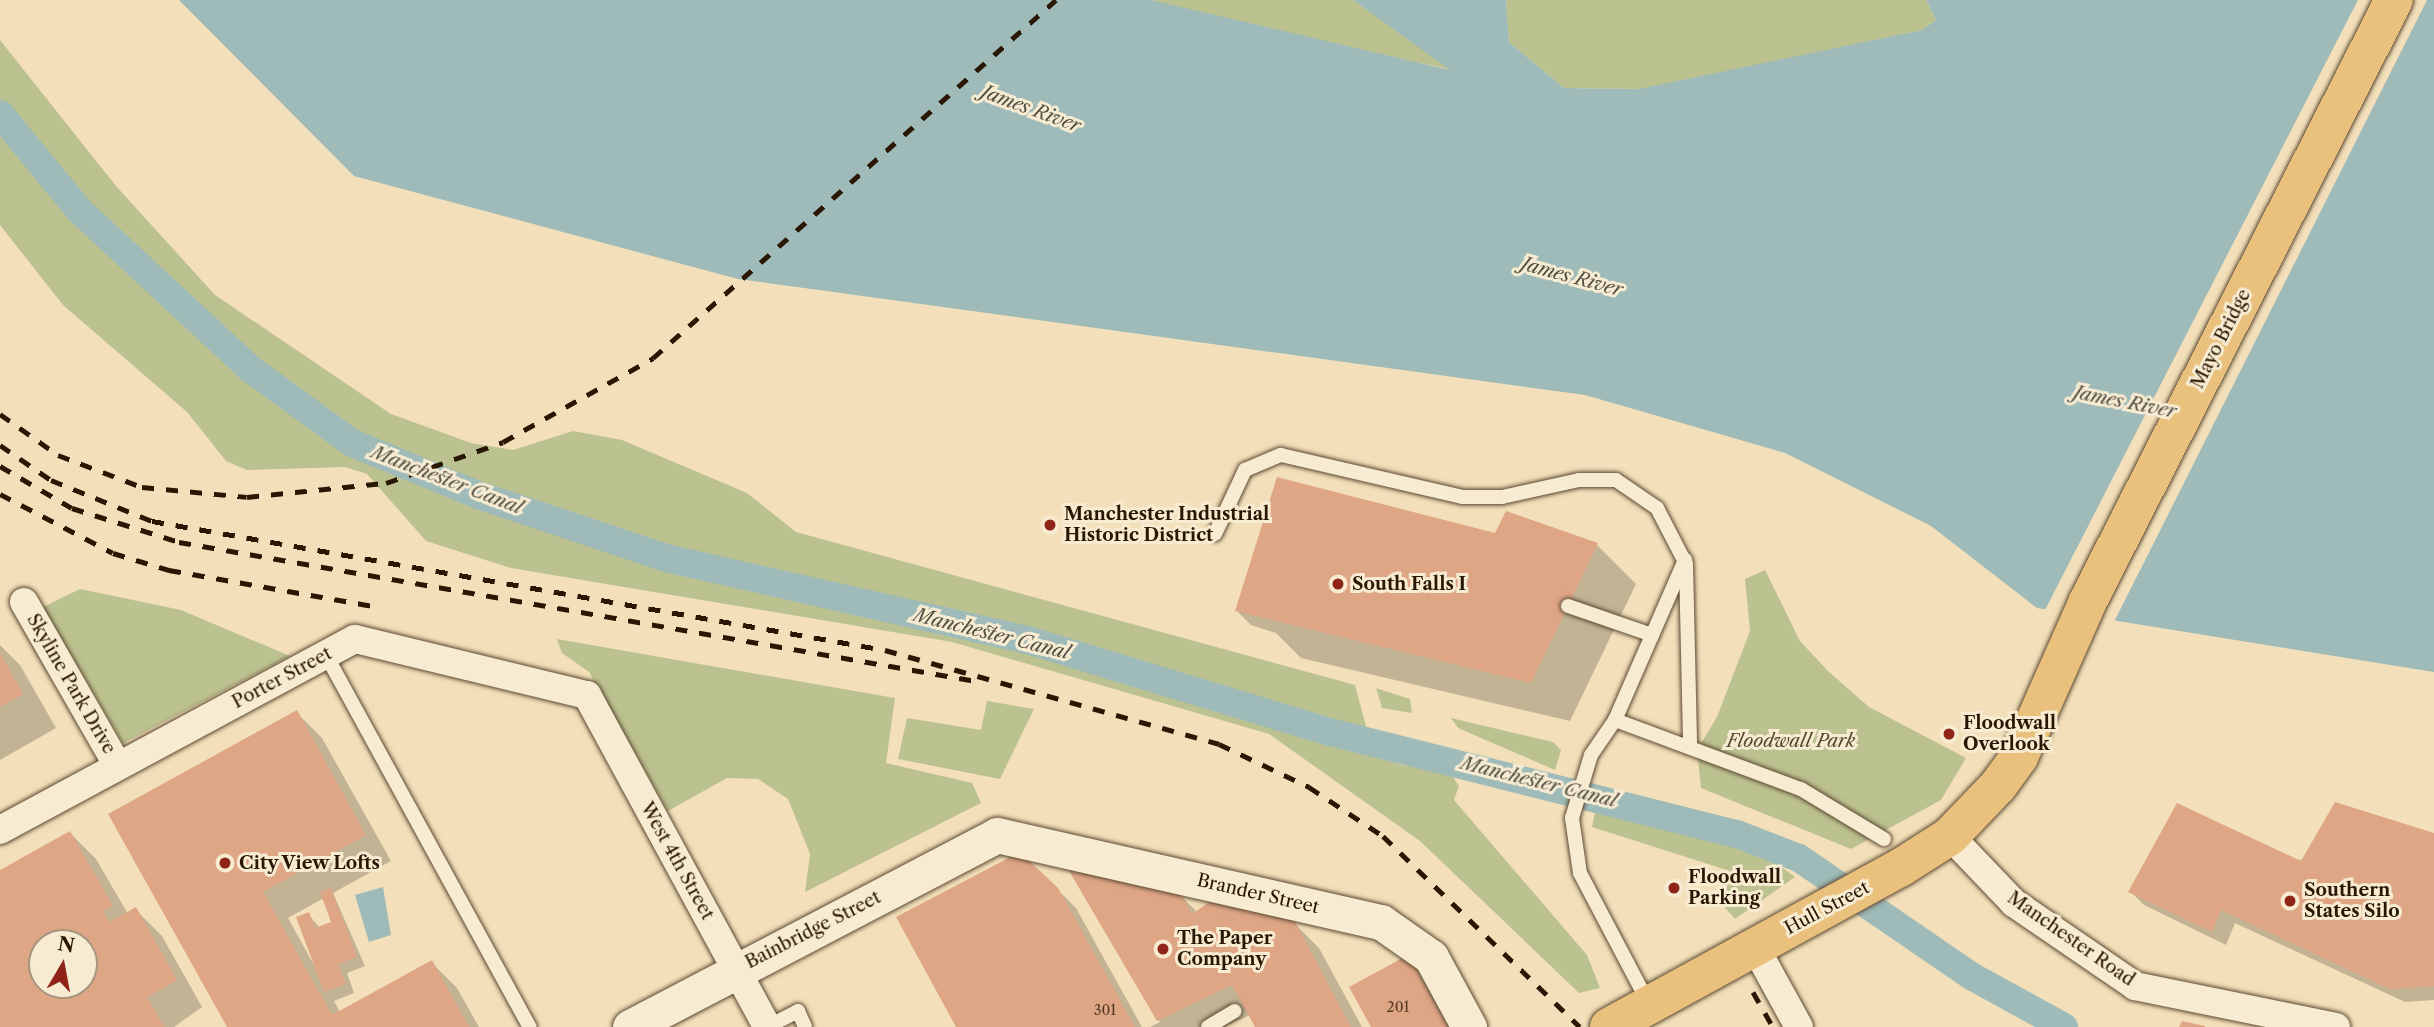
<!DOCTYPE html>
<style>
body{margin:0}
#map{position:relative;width:2434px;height:1027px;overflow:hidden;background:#f3e0ba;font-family:"Libre Caslon Text",serif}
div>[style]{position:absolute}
.green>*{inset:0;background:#bcc28f}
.water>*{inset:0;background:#9ebbb9}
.pier>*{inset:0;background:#f3e0ba}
.shadow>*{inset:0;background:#0003}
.canal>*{height:28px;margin:-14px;padding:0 14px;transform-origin:14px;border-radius:14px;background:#9ebbb9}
.building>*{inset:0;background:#dfa686}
.roads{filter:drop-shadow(0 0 2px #5c4932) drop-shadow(0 0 2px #5c4932)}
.service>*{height:14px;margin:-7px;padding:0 7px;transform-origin:7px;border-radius:7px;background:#f7ebd2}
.minor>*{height:28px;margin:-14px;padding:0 14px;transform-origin:14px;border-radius:14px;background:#f7ebd2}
.tertiary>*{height:35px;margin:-17.5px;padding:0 17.5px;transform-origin:17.5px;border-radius:17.5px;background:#f7ebd2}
.primary>*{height:38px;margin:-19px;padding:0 19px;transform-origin:19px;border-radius:19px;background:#eac07d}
.rail>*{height:5px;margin-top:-2.5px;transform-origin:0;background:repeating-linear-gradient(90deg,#291704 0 12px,transparent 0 24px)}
.dots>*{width:19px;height:19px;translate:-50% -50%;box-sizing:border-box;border:4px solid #f7ebd2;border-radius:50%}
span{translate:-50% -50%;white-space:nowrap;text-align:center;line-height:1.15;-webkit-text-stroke:6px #f7ebd2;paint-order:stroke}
.number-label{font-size:14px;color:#563b24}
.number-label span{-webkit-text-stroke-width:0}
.street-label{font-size:18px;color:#291704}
.poi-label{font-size:18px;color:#291704;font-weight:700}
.left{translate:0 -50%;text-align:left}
.park-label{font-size:18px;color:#554a2e;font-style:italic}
.water-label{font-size:19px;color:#525043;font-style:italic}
.north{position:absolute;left:28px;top:929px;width:70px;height:70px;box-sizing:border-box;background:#f7ebd2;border:2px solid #a59680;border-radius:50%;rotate:10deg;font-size:19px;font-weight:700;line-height:28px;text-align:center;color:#291704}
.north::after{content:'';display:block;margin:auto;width:24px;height:32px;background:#8f2418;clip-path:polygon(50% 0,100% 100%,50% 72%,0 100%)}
</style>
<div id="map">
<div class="green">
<div style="clip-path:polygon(1151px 0,1353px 0,1453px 70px,1201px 16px)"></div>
<div style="clip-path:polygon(1506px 0,1926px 0,1936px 20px,1922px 30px,1723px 74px,1640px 89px,1564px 88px,1509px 42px)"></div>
<div style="clip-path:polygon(0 40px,116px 186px,215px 295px,391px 414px,471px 443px,513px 450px,573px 431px,622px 440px,747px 493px,796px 532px,1355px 685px,1374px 756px,1405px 766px,1446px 766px,1459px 786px,1454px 800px,1587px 955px,1600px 988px,1579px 993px,1420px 841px,1269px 734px,952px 642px,511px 568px,426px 541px,367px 474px,345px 467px,247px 470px,226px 461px,187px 412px,63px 305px,0 225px)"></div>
<div style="clip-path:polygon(1765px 570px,1800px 641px,1828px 671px,1869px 707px,1966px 758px,1941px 800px,1851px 849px,1701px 788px,1697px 750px,1717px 717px,1750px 631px,1745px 579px)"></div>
<div style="clip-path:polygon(80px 589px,181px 610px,290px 656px,123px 743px,43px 607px)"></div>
<div style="clip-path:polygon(557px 639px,895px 698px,886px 763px,972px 783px,981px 803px,805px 892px,810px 854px,788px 799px,758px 779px,727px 778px,668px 811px,589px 672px,562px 653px)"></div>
<div style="clip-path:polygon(1376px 688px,1410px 699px,1412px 713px,1382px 708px)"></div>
<div style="clip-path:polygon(987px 701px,1034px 709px,1000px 779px,898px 759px,907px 718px,981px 730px)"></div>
<div style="clip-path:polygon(1451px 718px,1553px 742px,1561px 750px,1555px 770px,1458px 728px)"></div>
<div style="clip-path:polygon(1597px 802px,1691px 834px,1748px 843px,1795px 877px,1735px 919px,1722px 904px,1730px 871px,1592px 827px)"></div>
</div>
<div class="water">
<div style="clip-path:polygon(179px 0,1151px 0,1450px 70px,1353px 0,1506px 0,1509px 42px,1564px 88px,1639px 89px,1922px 30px,1936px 20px,1926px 0,2434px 0,2434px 672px,2037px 608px,1931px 526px,1785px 453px,1585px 395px,738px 279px,354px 176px)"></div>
<div style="clip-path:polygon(383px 887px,391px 935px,369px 942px,355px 895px)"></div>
</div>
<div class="pier">
<div style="clip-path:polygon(2358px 0,2427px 0,2113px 624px,2044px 612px)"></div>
</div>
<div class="shadow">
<div style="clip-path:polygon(1597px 545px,1636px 584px,1570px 721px,1301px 658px,1276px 633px,1251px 625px,1237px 611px)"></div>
<div style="clip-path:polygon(0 645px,20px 665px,56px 728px,0 760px)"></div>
<div style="clip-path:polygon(evenodd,296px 712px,322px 738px,391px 861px,333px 893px,365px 966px,347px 973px,354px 993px,334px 1001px,340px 1012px,431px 962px,457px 988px,479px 1027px,229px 1027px,296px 712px,324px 898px,333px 923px,320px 928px,308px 914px,314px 965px,288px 918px,324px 898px)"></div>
<div style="clip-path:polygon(evenodd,70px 833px,96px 859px,128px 914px,136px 910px,162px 936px,202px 1007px,174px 1027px,0 1027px,0 872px,70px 833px,42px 943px,84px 943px,84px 985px,42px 985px,42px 943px)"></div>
<div style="clip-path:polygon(2434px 835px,2434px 1000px,2405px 1002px,2235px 923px,2226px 945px,2144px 905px,2130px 891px)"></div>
<div style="clip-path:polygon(1068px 866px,1179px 894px,1197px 912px,1293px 922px,1319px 948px,1362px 1027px,1257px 1027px,1250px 1015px,1224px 1027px,1150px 1027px,1160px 1022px)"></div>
<div style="clip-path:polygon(1057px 889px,1076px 908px,1142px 1027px,958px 1027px)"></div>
<div style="clip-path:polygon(1408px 957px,1422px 971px,1453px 1027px,1373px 1027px)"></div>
</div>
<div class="canal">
<div style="left:0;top:114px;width:126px;rotate:50.5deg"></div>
<div style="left:80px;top:211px;width:234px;rotate:42.8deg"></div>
<div style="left:252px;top:370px;width:124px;rotate:36.1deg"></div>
<div style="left:352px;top:443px;width:136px;rotate:22.4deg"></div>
<div style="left:478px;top:495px;width:198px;rotate:18.5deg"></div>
<div style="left:666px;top:558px;width:370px;rotate:12.8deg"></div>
<div style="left:1027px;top:640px;width:317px;rotate:16.9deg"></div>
<div style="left:1330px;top:732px;width:420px;rotate:14.1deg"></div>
<div style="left:1737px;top:834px;width:66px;rotate:21.2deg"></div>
<div style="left:1799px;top:858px;width:211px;rotate:34.4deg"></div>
<div style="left:1973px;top:977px;width:104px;rotate:28.8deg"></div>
</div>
<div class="building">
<div style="clip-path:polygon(1277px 477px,1495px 533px,1506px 511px,1598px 543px,1531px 683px,1235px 611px)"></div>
<div style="clip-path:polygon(0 653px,23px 694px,0 707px)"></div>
<div style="clip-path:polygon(297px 710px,366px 835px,263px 892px,332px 1015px,432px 960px,469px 1027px,227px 1027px,108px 814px)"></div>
<div style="clip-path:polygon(2335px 802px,2434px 833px,2434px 986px,2390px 989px,2221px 910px,2212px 932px,2128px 892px,2177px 803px,2301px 861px)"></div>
<div style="clip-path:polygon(evenodd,70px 831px,113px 906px,103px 911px,110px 922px,136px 907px,177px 980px,147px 997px,164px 1027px,0 1027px,0 870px,70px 831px,42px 943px,84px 943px,84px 985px,42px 985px,42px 943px)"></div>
<div style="clip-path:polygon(1020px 852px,1058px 888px,1135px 1027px,956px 1027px,896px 917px)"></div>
<div style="clip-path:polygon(1065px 864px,1180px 892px,1192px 914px,1214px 899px,1294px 920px,1351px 1027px,1255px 1027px,1232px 985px,1157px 1021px)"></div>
<div style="clip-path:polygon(331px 888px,357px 957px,338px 964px,346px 984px,324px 992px,296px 917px,309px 912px,315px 928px,331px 922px,320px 892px)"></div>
<div style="clip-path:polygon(1408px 955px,1448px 1027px,1371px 1027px,1349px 987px)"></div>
<div style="clip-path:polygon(2182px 1021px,2205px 1026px,2205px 1027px,2179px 1027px)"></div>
</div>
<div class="roads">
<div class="service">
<div style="left:1215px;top:534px;width:71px;rotate:-64.9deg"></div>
<div style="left:1245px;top:470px;width:39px;rotate:-23deg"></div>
<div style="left:1281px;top:455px;width:187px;rotate:13deg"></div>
<div style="left:1463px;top:497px;width:39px"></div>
<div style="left:1502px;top:497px;width:79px;rotate:-12.4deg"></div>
<div style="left:1579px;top:480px;width:37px"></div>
<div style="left:1616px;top:480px;width:50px;rotate:34.3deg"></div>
<div style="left:1657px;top:508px;width:63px;rotate:62.6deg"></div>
<div style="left:1686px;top:564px;width:183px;rotate:88.7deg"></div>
<div style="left:1568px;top:606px;width:89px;rotate:19deg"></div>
<div style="left:326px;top:655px;width:424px;rotate:61.3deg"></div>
<div style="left:1615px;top:720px;width:198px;rotate:20.4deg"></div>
<div style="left:1801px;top:789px;width:97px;rotate:31.1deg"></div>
<div style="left:1649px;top:1004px;width:148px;rotate:-117.8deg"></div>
<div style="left:1580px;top:873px;width:56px;rotate:-98.3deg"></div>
<div style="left:1572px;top:818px;width:66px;rotate:-73.2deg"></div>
<div style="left:1591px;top:755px;width:42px;rotate:-55.6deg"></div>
<div style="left:1615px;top:720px;width:175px;rotate:-66.4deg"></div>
<div style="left:767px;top:1027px;width:35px;rotate:-27deg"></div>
<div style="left:798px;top:1011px;width:17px;rotate:66deg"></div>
<div style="left:1208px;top:1027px;width:31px;rotate:-31deg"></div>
</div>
<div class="minor">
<div style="left:24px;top:602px;width:189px;rotate:60.2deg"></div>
<div style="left:0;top:830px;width:403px;rotate:-28.3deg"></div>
<div style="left:355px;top:639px;width:239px;rotate:13.6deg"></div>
<div style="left:587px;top:695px;width:378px;rotate:61.5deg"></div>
<div style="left:1950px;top:836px;width:93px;rotate:46.3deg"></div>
<div style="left:2014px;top:903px;width:147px;rotate:34.4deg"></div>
<div style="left:2135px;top:986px;width:205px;rotate:11.5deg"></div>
<div style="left:1755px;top:947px;width:91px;rotate:61.2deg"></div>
</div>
<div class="tertiary">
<div style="left:630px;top:1027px;width:414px;rotate:-27.6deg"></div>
<div style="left:997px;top:835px;width:394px;rotate:12.8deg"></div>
<div style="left:1381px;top:922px;width:61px;rotate:35deg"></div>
<div style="left:1431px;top:957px;width:80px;rotate:61.5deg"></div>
</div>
<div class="primary">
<div style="left:1609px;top:1027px;width:332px;rotate:-28.7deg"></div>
<div style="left:1900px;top:868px;width:59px;rotate:-32.6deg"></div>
<div style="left:1950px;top:836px;width:69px;rotate:-46.2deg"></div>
<div style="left:1998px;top:786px;width:36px;rotate:-54deg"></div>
<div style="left:2019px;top:757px;width:171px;rotate:-66.1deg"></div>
<div style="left:2088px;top:601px;width:674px;rotate:-63.02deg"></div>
</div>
</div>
<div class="rail">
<div style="left:0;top:414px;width:71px;rotate:35.3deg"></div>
<div style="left:58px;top:455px;width:90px;rotate:20.9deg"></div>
<div style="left:142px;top:487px;width:105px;rotate:5.4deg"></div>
<div style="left:247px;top:497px;width:140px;rotate:-5.8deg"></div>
<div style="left:386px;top:483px;width:124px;rotate:-19.3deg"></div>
<div style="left:503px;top:442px;width:172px;rotate:-29.2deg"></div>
<div style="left:653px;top:358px;width:539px;rotate:-41.62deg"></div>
<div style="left:0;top:445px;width:62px;rotate:34.5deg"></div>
<div style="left:51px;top:480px;width:109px;rotate:22.1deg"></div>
<div style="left:152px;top:521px;width:744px;rotate:9.98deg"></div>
<div style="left:885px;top:650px;width:347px;rotate:15.7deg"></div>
<div style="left:1219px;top:744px;width:100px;rotate:25.5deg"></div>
<div style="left:1309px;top:787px;width:89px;rotate:33.5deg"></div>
<div style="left:1383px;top:836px;width:274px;rotate:44.1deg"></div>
<div style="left:0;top:466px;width:83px;rotate:30.3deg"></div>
<div style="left:72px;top:508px;width:112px;rotate:17.6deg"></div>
<div style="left:179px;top:542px;width:815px;rotate:9.89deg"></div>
<div style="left:0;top:494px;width:127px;rotate:27.6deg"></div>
<div style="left:113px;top:553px;width:59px;rotate:16.9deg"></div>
<div style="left:169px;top:570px;width:207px;rotate:10deg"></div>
<div style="left:1753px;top:992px;width:40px;rotate:60.3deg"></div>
</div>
<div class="dots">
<div style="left:1050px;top:525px;background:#8f2418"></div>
<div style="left:1338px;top:584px;background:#8f2418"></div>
<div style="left:1949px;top:734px;background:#8f2418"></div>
<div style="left:225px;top:863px;background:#8f2418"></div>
<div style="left:1674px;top:888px;background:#8f2418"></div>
<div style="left:2290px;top:901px;background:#8f2418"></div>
<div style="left:1163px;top:949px;background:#8f2418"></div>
</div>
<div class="number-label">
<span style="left:1398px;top:1007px">201</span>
<span style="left:1105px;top:1010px">301</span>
</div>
<div class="street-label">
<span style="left:2221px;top:339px;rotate:-63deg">Mayo Bridge</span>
<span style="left:282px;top:678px;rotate:-28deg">Porter Street</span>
<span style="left:71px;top:684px;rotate:60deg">Skyline Park Drive</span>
<span style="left:677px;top:861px;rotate:61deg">West 4th Street</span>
<span style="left:1258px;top:894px;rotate:13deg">Brander Street</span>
<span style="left:1827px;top:908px;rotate:-28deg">Hull Street</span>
<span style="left:813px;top:930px;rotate:-27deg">Bainbridge Street</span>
<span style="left:2071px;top:939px;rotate:35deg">Manchester Road</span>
</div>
<div class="poi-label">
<span class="left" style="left:1064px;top:525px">Manchester Industrial<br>Historic District</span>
<span class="left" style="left:1352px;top:584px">South Falls I</span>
<span class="left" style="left:1963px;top:734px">Floodwall<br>Overlook</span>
<span class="left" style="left:239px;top:863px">City View Lofts</span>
<span class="left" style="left:1688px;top:888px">Floodwall<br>Parking</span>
<span class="left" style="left:2304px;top:901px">Southern<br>States Silo</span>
<span class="left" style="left:1177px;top:949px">The Paper<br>Company</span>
</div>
<div class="park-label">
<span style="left:1791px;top:741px">Floodwall Park</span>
</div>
<div class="water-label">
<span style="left:1031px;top:109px;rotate:20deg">James River</span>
<span style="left:1572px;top:277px;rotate:15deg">James River</span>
<span style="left:2125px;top:402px;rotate:11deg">James River</span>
<span style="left:447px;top:480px;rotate:21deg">Manchester Canal</span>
<span style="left:992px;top:634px;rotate:14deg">Manchester Canal</span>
<span style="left:1539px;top:782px;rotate:14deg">Manchester Canal</span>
</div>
<div class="north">N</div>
</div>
